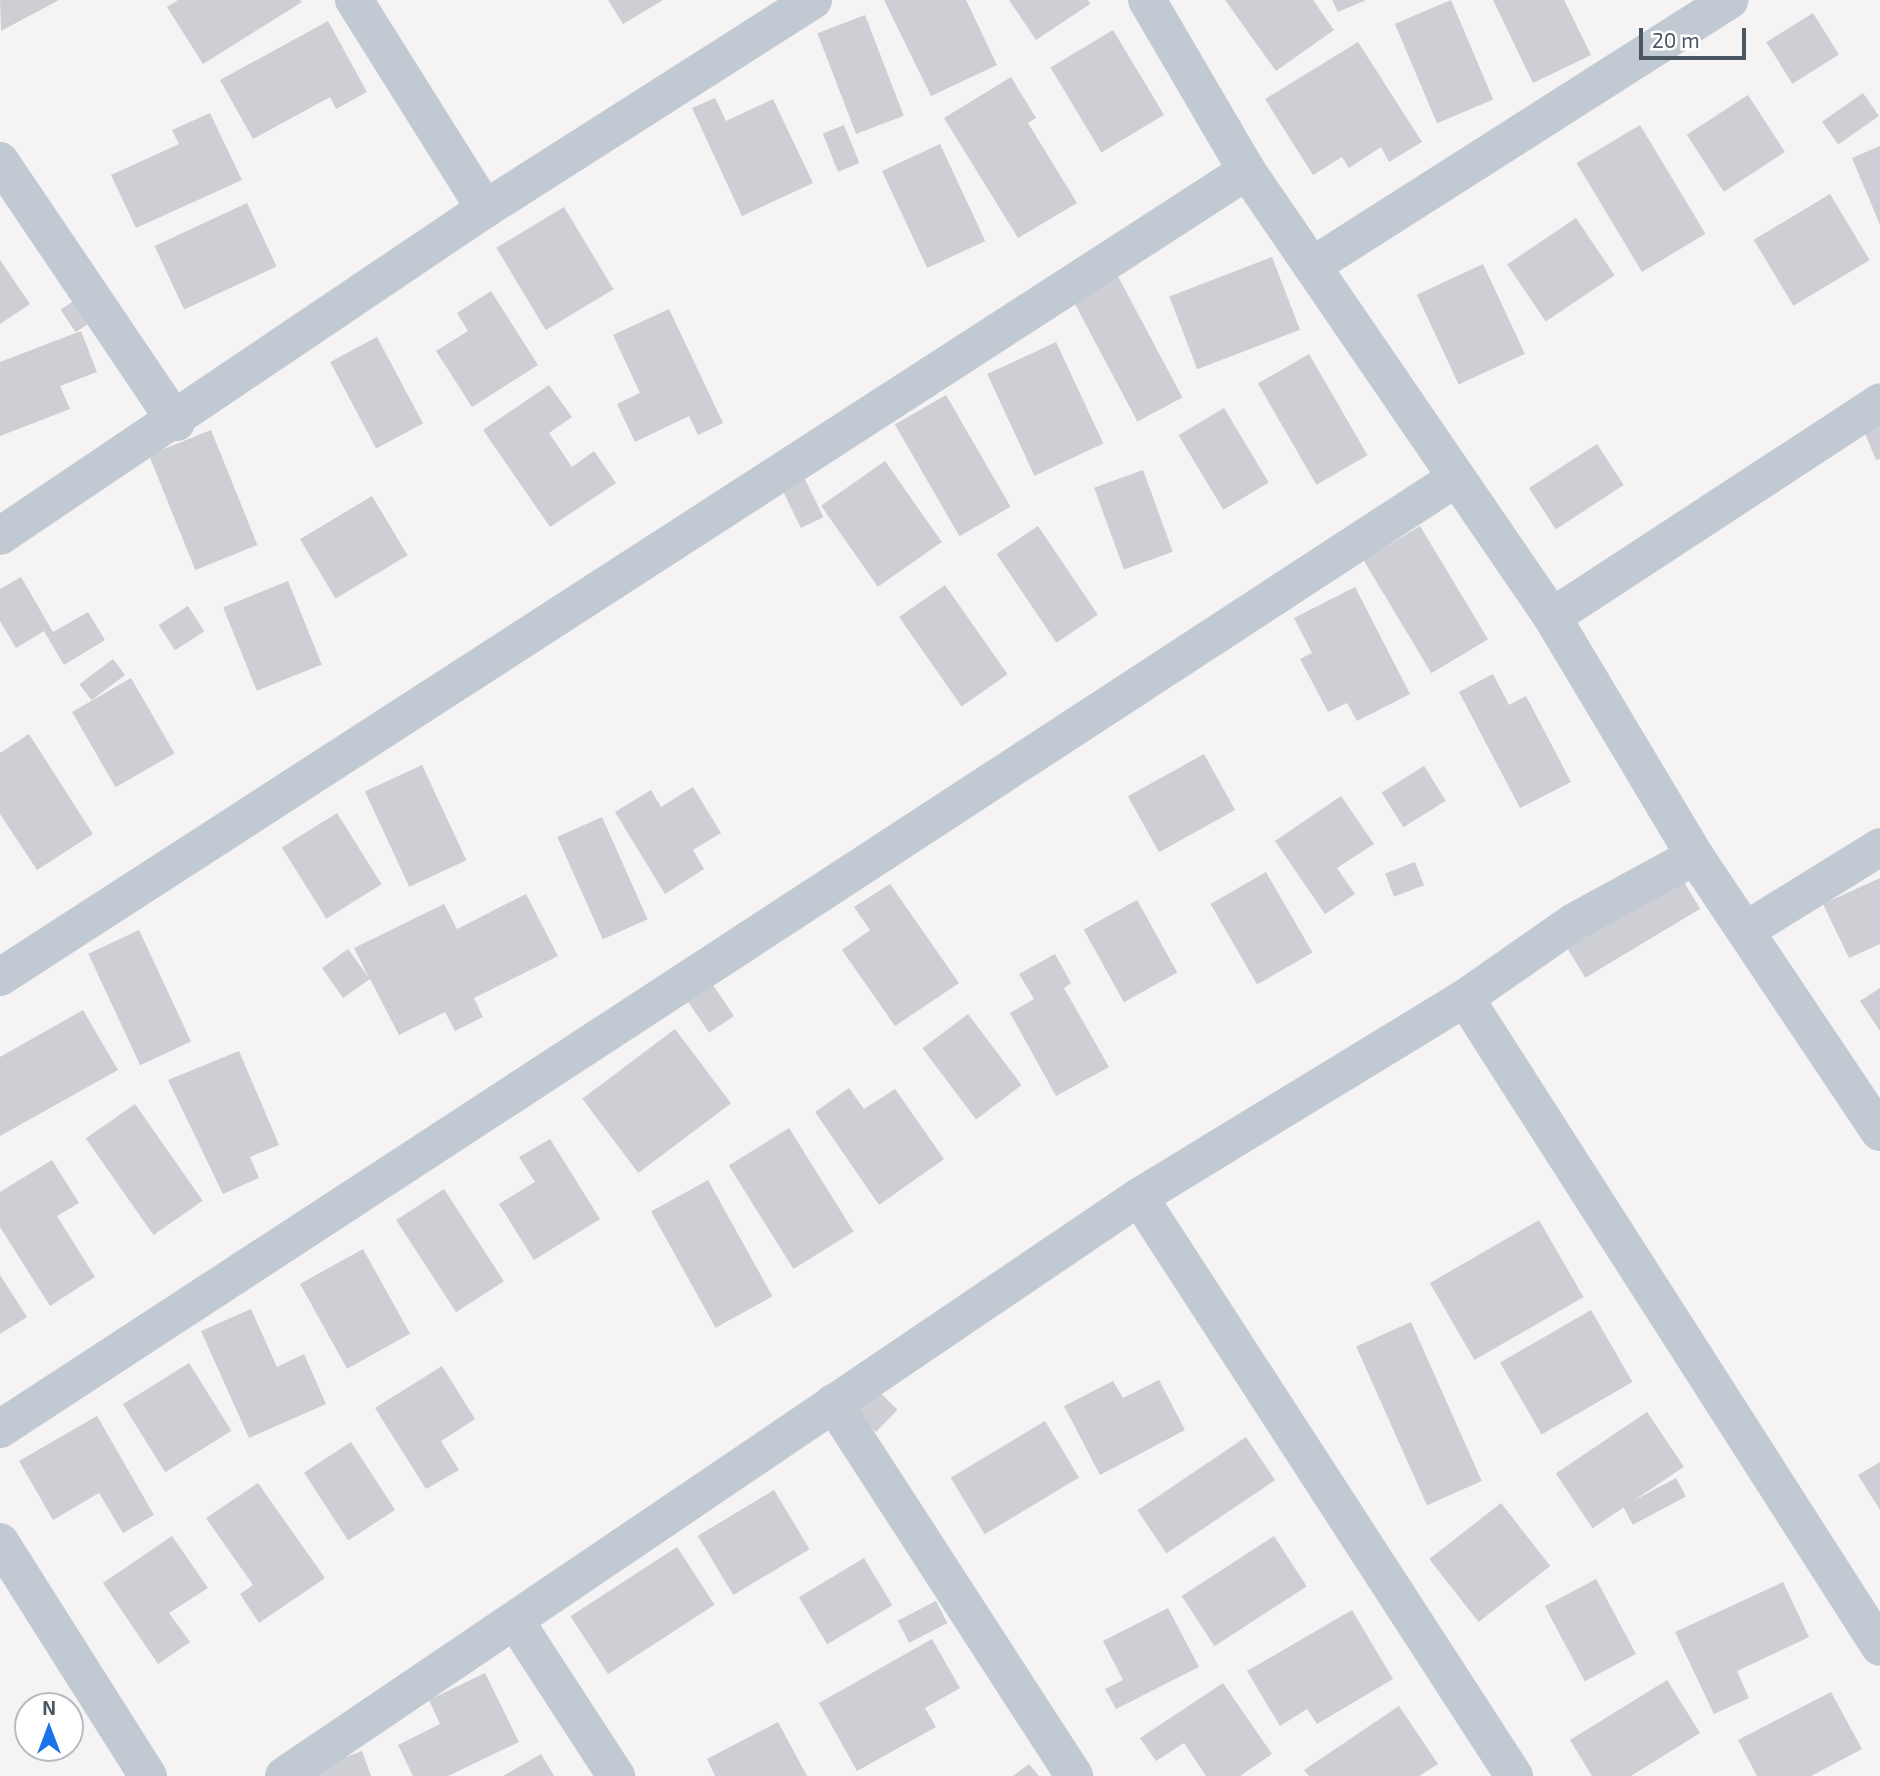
<!DOCTYPE html>
<style>
body{margin:0}
#map{position:relative;width:1880px;height:1776px;overflow:hidden;background:#f5f3f3;font-family:"Exo 2",sans-serif}
div>[style]{position:absolute}
.building>*{inset:0;background:#cdcfd5;transform-origin:0 0}
.street>*{height:38px;margin:-19px;padding:0 19px;transform-origin:19px;border-radius:19px;background:#c1cad2}
span{translate:-50% -50%;white-space:nowrap;text-align:center;line-height:1.15;-webkit-text-stroke:5px #fff;paint-order:stroke}
.north{position:absolute;left:14px;top:1692px;width:70px;height:70px;box-sizing:border-box;background:#fff;border:2px solid #b7bbc0;border-radius:50%;rotate:0deg;font-size:19px;font-weight:700;line-height:28px;text-align:center;color:#4a5661}
.north::after{content:'';display:block;margin:auto;width:24px;height:32px;background:#1a73e8;clip-path:polygon(50% 0,100% 100%,50% 72%,0 100%)}
.scale{position:absolute;left:1639px;top:28px;width:107px;height:32px;box-sizing:border-box;border:4px solid #4a5661;border-top:0;padding-left:9px;font-size:21px;line-height:24px;white-space:nowrap;color:#4a5661;-webkit-text-stroke:5px #fff;paint-order:stroke}
</style>
<div id="map">
<div class="building">
<div style="clip-path:polygon(0 0,59px 0,1px 31px)"></div>
<div style="clip-path:polygon(178px 0,300px 0,302px 2px,203px 64px,167px 7px)"></div>
<div style="clip-path:polygon(608px 0,663px 0,623px 24px)"></div>
<div style="clip-path:polygon(884px 0,966px 0,997px 65px,931px 96px)"></div>
<div style="clip-path:polygon(1009px 0,1088px 0,1090px 4px,1036px 40px)"></div>
<div style="clip-path:polygon(1225px 0,1313px 0,1334px 30px,1276px 71px)"></div>
<div style="clip-path:polygon(1332px 0,1366px 0,1338px 12px)"></div>
<div style="left:1451px;top:0;width:108px;height:61px;rotate:67deg"></div>
<div style="clip-path:polygon(1493px 0,1564px 0,1591px 55px,1533px 83px)"></div>
<div style="left:1813px;top:13px;width:49px;height:55px;rotate:58deg"></div>
<div style="left:865px;top:15px;width:108px;height:51px;rotate:69deg"></div>
<div style="clip-path:polygon(328px 21px,367px 92px,336px 109px,330px 97px,253px 139px,220px 80px)"></div>
<div style="left:1113px;top:30px;width:99px;height:73px;rotate:59deg"></div>
<div style="clip-path:polygon(1358px 42px,1422px 142px,1389px 162px,1381px 147px,1349px 168px,1342px 157px,1313px 175px,1265px 99px)"></div>
<div style="clip-path:polygon(1011px 77px,1036px 118px,1028px 123px,1077px 203px,1018px 238px,944px 118px)"></div>
<div style="left:1863px;top:93px;width:28px;height:50px;rotate:55deg"></div>
<div style="left:1748px;top:95px;width:68px;height:73px;rotate:57deg"></div>
<div style="clip-path:polygon(715px 98px,726px 121px,773px 99px,813px 183px,742px 216px,692px 108px)"></div>
<div style="clip-path:polygon(210px 113px,242px 180px,136px 228px,111px 175px,179px 144px,172px 130px)"></div>
<div style="left:844px;top:125px;width:41px;height:23px;rotate:68deg"></div>
<div style="left:1640px;top:125px;width:127px;height:74px;rotate:59deg"></div>
<div style="left:940px;top:144px;width:107px;height:64px;rotate:65deg"></div>
<div style="clip-path:polygon(1880px 146px,1880px 225px,1852px 158px)"></div>
<div style="left:1830px;top:194px;width:77px;height:89px;rotate:59deg"></div>
<div style="left:247px;top:203px;width:70px;height:102px;rotate:65deg"></div>
<div style="left:564px;top:207px;width:96px;height:79px;rotate:59deg"></div>
<div style="left:1576px;top:218px;width:69px;height:83px;rotate:56deg"></div>
<div style="left:1272px;top:257px;width:78px;height:110px;rotate:69deg"></div>
<div style="clip-path:polygon(0 260px,30px 304px,0 324px)"></div>
<div style="left:1483px;top:264px;width:99px;height:73px;rotate:65deg"></div>
<div style="left:1112px;top:265px;width:150px;height:51px;rotate:62deg"></div>
<div style="clip-path:polygon(491px 291px,538px 365px,472px 407px,436px 351px,468px 331px,457px 313px)"></div>
<div style="left:78px;top:298px;width:27px;height:21px;rotate:56deg"></div>
<div style="clip-path:polygon(669px 309px,723px 423px,698px 435px,689px 416px,635px 442px,617px 404px,640px 393px,613px 335px)"></div>
<div style="clip-path:polygon(81px 331px,97px 372px,60px 386px,70px 409px,0 436px,0 362px)"></div>
<div style="left:377px;top:337px;width:98px;height:53px;rotate:62deg"></div>
<div style="left:1056px;top:342px;width:112px;height:76px;rotate:65deg"></div>
<div style="left:1309px;top:354px;width:117px;height:59px;rotate:60deg"></div>
<div style="clip-path:polygon(549px 385px,572px 417px,549px 433px,572px 467px,594px 451px,616px 483px,550px 527px,483px 430px)"></div>
<div style="left:946px;top:395px;width:129px;height:59px;rotate:60deg"></div>
<div style="clip-path:polygon(1880px 400px,1880px 459px,1876px 460px,1854px 407px)"></div>
<div style="left:1224px;top:408px;width:87px;height:53px;rotate:59deg"></div>
<div style="left:211px;top:430px;width:124px;height:67px;rotate:68deg"></div>
<div style="left:1597px;top:444px;width:49px;height:81px;rotate:57deg"></div>
<div style="left:885px;top:461px;width:99px;height:78px;rotate:55deg"></div>
<div style="left:798px;top:465px;width:58px;height:25px;rotate:64deg"></div>
<div style="left:1143px;top:470px;width:87px;height:52px;rotate:70deg"></div>
<div style="left:372px;top:496px;width:69px;height:84px;rotate:59deg"></div>
<div style="left:1038px;top:526px;width:107px;height:50px;rotate:56deg"></div>
<div style="left:1420px;top:526px;width:132px;height:66px;rotate:59deg"></div>
<div style="clip-path:polygon(21px 577px,53px 632px,88px 612px,105px 640px,64px 665px,44px 631px,16px 648px,0 621px,0 589px)"></div>
<div style="left:288px;top:581px;width:90px;height:70px;rotate:68deg"></div>
<div style="left:945px;top:585px;width:109px;height:56px;rotate:55deg"></div>
<div style="clip-path:polygon(1355px 587px,1410px 694px,1357px 721px,1347px 703px,1328px 712px,1300px 659px,1312px 653px,1294px 618px)"></div>
<div style="left:188px;top:606px;width:30px;height:35px;rotate:57deg"></div>
<div style="left:113px;top:659px;width:20px;height:42px;rotate:53deg"></div>
<div style="clip-path:polygon(1493px 674px,1509px 705px,1526px 696px,1571px 782px,1520px 808px,1459px 692px)"></div>
<div style="left:131px;top:678px;width:87px;height:68px;rotate:60deg"></div>
<div style="clip-path:polygon(29px 734px,93px 834px,37px 870px,0 814px,0 753px)"></div>
<div style="left:1204px;top:754px;width:64px;height:87px;rotate:61deg"></div>
<div style="left:422px;top:765px;width:105px;height:63px;rotate:65deg"></div>
<div style="left:1424px;top:766px;width:41px;height:50px;rotate:58deg"></div>
<div style="clip-path:polygon(693px 787px,721px 833px,693px 850px,704px 869px,665px 894px,615px 812px,651px 790px,661px 807px)"></div>
<div style="clip-path:polygon(1341px 796px,1374px 844px,1337px 868px,1355px 894px,1325px 914px,1275px 841px)"></div>
<div style="left:337px;top:813px;width:84px;height:65px;rotate:58deg"></div>
<div style="left:602px;top:817px;width:112px;height:49px;rotate:66deg"></div>
<div style="left:1415px;top:862px;width:25px;height:32px;rotate:69deg"></div>
<div style="left:1266px;top:872px;width:93px;height:64px;rotate:60deg"></div>
<div style="left:1678px;top:872px;width:43px;height:134px;rotate:59deg"></div>
<div style="clip-path:polygon(1880px 878px,1880px 944px,1849px 958px,1823px 904px)"></div>
<div style="clip-path:polygon(890px 884px,959px 983px,895px 1026px,842px 950px,870px 930px,854px 907px)"></div>
<div style="clip-path:polygon(526px 894px,558px 956px,474px 998px,483px 1017px,455px 1031px,445px 1012px,399px 1035px,370px 979px,343px 998px,322px 968px,348px 949px,369px 978px,354px 948px,444px 904px,457px 929px)"></div>
<div style="left:1137px;top:900px;width:83px;height:61px;rotate:61deg"></div>
<div style="left:139px;top:930px;width:123px;height:56px;rotate:65deg"></div>
<div style="clip-path:polygon(1055px 954px,1071px 983px,1064px 988px,1109px 1067px,1056px 1096px,1010px 1013px,1034px 999px,1019px 974px)"></div>
<div style="left:711px;top:982px;width:41px;height:30px;rotate:56deg"></div>
<div style="clip-path:polygon(1880px 988px,1880px 1031px,1860px 1001px)"></div>
<div style="clip-path:polygon(83px 1010px,118px 1070px,0 1136px,0 1057px)"></div>
<div style="left:968px;top:1014px;width:89px;height:57px;rotate:53deg"></div>
<div style="left:675px;top:1029px;width:93px;height:116px;rotate:53deg"></div>
<div style="clip-path:polygon(239px 1051px,279px 1145px,250px 1157px,259px 1178px,223px 1194px,168px 1080px)"></div>
<div style="clip-path:polygon(849px 1088px,864px 1109px,895px 1089px,944px 1159px,879px 1205px,815px 1112px)"></div>
<div style="left:135px;top:1104px;width:118px;height:60px;rotate:55deg"></div>
<div style="left:789px;top:1128px;width:122px;height:71px;rotate:58deg"></div>
<div style="clip-path:polygon(550px 1139px,600px 1219px,534px 1260px,499px 1204px,535px 1182px,519px 1157px)"></div>
<div style="clip-path:polygon(52px 1160px,79px 1203px,57px 1216px,95px 1277px,50px 1306px,0 1227px,0 1192px)"></div>
<div style="left:708px;top:1180px;width:133px;height:65px;rotate:61deg"></div>
<div style="left:444px;top:1189px;width:110px;height:57px;rotate:57deg"></div>
<div style="left:1539px;top:1220px;width:89px;height:126px;rotate:60deg"></div>
<div style="left:363px;top:1249px;width:97px;height:72px;rotate:61deg"></div>
<div style="clip-path:polygon(0 1275px,27px 1317px,0 1334px)"></div>
<div style="clip-path:polygon(251px 1309px,277px 1367px,304px 1354px,326px 1404px,249px 1438px,201px 1331px)"></div>
<div style="left:1591px;top:1310px;width:83px;height:105px;rotate:60deg"></div>
<div style="left:1411px;top:1322px;width:174px;height:60px;rotate:66deg"></div>
<div style="left:189px;top:1363px;width:80px;height:78px;rotate:58deg"></div>
<div style="clip-path:polygon(442px 1366px,475px 1419px,441px 1441px,459px 1470px,426px 1489px,375px 1408px)"></div>
<div style="clip-path:polygon(1159px 1380px,1185px 1430px,1100px 1475px,1064px 1406px,1113px 1381px,1123px 1398px)"></div>
<div style="left:871px;top:1384px;width:37px;height:31px;rotate:44deg"></div>
<div style="left:1647px;top:1412px;width:66px;height:110px;rotate:56deg"></div>
<div style="clip-path:polygon(97px 1416px,154px 1515px,123px 1533px,99px 1493px,53px 1520px,19px 1461px)"></div>
<div style="left:1045px;top:1421px;width:66px;height:110px;rotate:59deg"></div>
<div style="left:1246px;top:1437px;width:52px;height:131px;rotate:56deg"></div>
<div style="left:351px;top:1442px;width:81px;height:56px;rotate:57deg"></div>
<div style="clip-path:polygon(1880px 1462px,1880px 1510px,1858px 1475px)"></div>
<div style="left:1676px;top:1478px;width:21px;height:60px;rotate:62deg"></div>
<div style="clip-path:polygon(258px 1483px,325px 1578px,259px 1623px,240px 1594px,253px 1585px,206px 1518px)"></div>
<div style="left:774px;top:1490px;width:69px;height:89px;rotate:59deg"></div>
<div style="left:1501px;top:1503px;width:80px;height:91px;rotate:52deg"></div>
<div style="clip-path:polygon(172px 1536px,208px 1588px,169px 1613px,190px 1642px,158px 1664px,103px 1583px)"></div>
<div style="left:1274px;top:1536px;width:60px;height:110px;rotate:57deg"></div>
<div style="left:677px;top:1547px;width:69px;height:127px;rotate:57deg"></div>
<div style="left:864px;top:1558px;width:55px;height:76px;rotate:59deg"></div>
<div style="left:1596px;top:1579px;width:85px;height:58px;rotate:62deg"></div>
<div style="clip-path:polygon(1783px 1582px,1809px 1637px,1737px 1671px,1749px 1698px,1714px 1714px,1675px 1632px)"></div>
<div style="left:936px;top:1601px;width:25px;height:43px;rotate:63deg"></div>
<div style="clip-path:polygon(1168px 1608px,1199px 1667px,1116px 1709px,1105px 1689px,1123px 1680px,1103px 1641px)"></div>
<div style="clip-path:polygon(1352px 1610px,1393px 1679px,1317px 1724px,1307px 1709px,1280px 1726px,1247px 1671px)"></div>
<div style="clip-path:polygon(932px 1639px,960px 1688px,925px 1708px,936px 1727px,857px 1771px,819px 1703px)"></div>
<div style="clip-path:polygon(485px 1673px,519px 1742px,448px 1776px,413px 1776px,398px 1745px,440px 1724px,429px 1700px)"></div>
<div style="clip-path:polygon(1667px 1680px,1700px 1733px,1631px 1776px,1592px 1776px,1570px 1740px)"></div>
<div style="clip-path:polygon(1223px 1683px,1272px 1754px,1240px 1776px,1206px 1776px,1184px 1743px,1156px 1761px,1140px 1738px)"></div>
<div style="clip-path:polygon(1831px 1692px,1862px 1749px,1811px 1776px,1757px 1776px,1738px 1740px)"></div>
<div style="clip-path:polygon(1399px 1706px,1438px 1764px,1419px 1776px,1309px 1776px,1304px 1770px)"></div>
<div style="clip-path:polygon(778px 1722px,807px 1776px,715px 1776px,707px 1759px)"></div>
<div style="clip-path:polygon(362px 1751px,371px 1776px,295px 1776px)"></div>
<div style="clip-path:polygon(541px 1754px,554px 1776px,503px 1776px)"></div>
<div style="clip-path:polygon(1029px 1764px,1039px 1776px,1013px 1776px)"></div>
</div>
<div class="street">
<div style="left:354px;top:0;width:247px;rotate:57.9deg"></div>
<div style="left:1147px;top:0;width:198px;rotate:59.7deg"></div>
<div style="left:1247px;top:171px;width:540px;rotate:55.63deg"></div>
<div style="left:1552px;top:617px;width:279px;rotate:59.1deg"></div>
<div style="left:1695px;top:856px;width:332px;rotate:56.2deg"></div>
<div style="left:0;top:161px;width:315px;rotate:56deg"></div>
<div style="left:1312px;top:266px;width:495px;rotate:-32.5deg"></div>
<div style="left:0;top:536px;width:585px;rotate:-33.99deg"></div>
<div style="left:485px;top:209px;width:389px;rotate:-32.5deg"></div>
<div style="left:1552px;top:617px;width:392px;rotate:-33.2deg"></div>
<div style="left:1748px;top:929px;width:155px;rotate:-31.8deg"></div>
<div style="left:0;top:977px;width:1485px;rotate:-32.88deg"></div>
<div style="left:1465px;top:998px;width:770px;rotate:57.4deg"></div>
<div style="left:1139px;top:1197px;width:690px;rotate:57.07deg"></div>
<div style="left:833px;top:1403px;width:444px;rotate:57.1deg"></div>
<div style="left:0;top:1429px;width:1739px;rotate:-33.15deg"></div>
<div style="left:0;top:1542px;width:277px;rotate:57.7deg"></div>
<div style="left:516px;top:1622px;width:184px;rotate:57deg"></div>
<div style="left:284px;top:1776px;width:1033px;rotate:-34.11deg"></div>
<div style="left:1139px;top:1197px;width:382px;rotate:-31.4deg"></div>
<div style="left:1465px;top:998px;width:133px;rotate:-34.9deg"></div>
<div style="left:1574px;top:922px;width:138px;rotate:-28.6deg"></div>
</div>
<div class="north">N</div>
<div class="scale">20 m</div>
</div>
